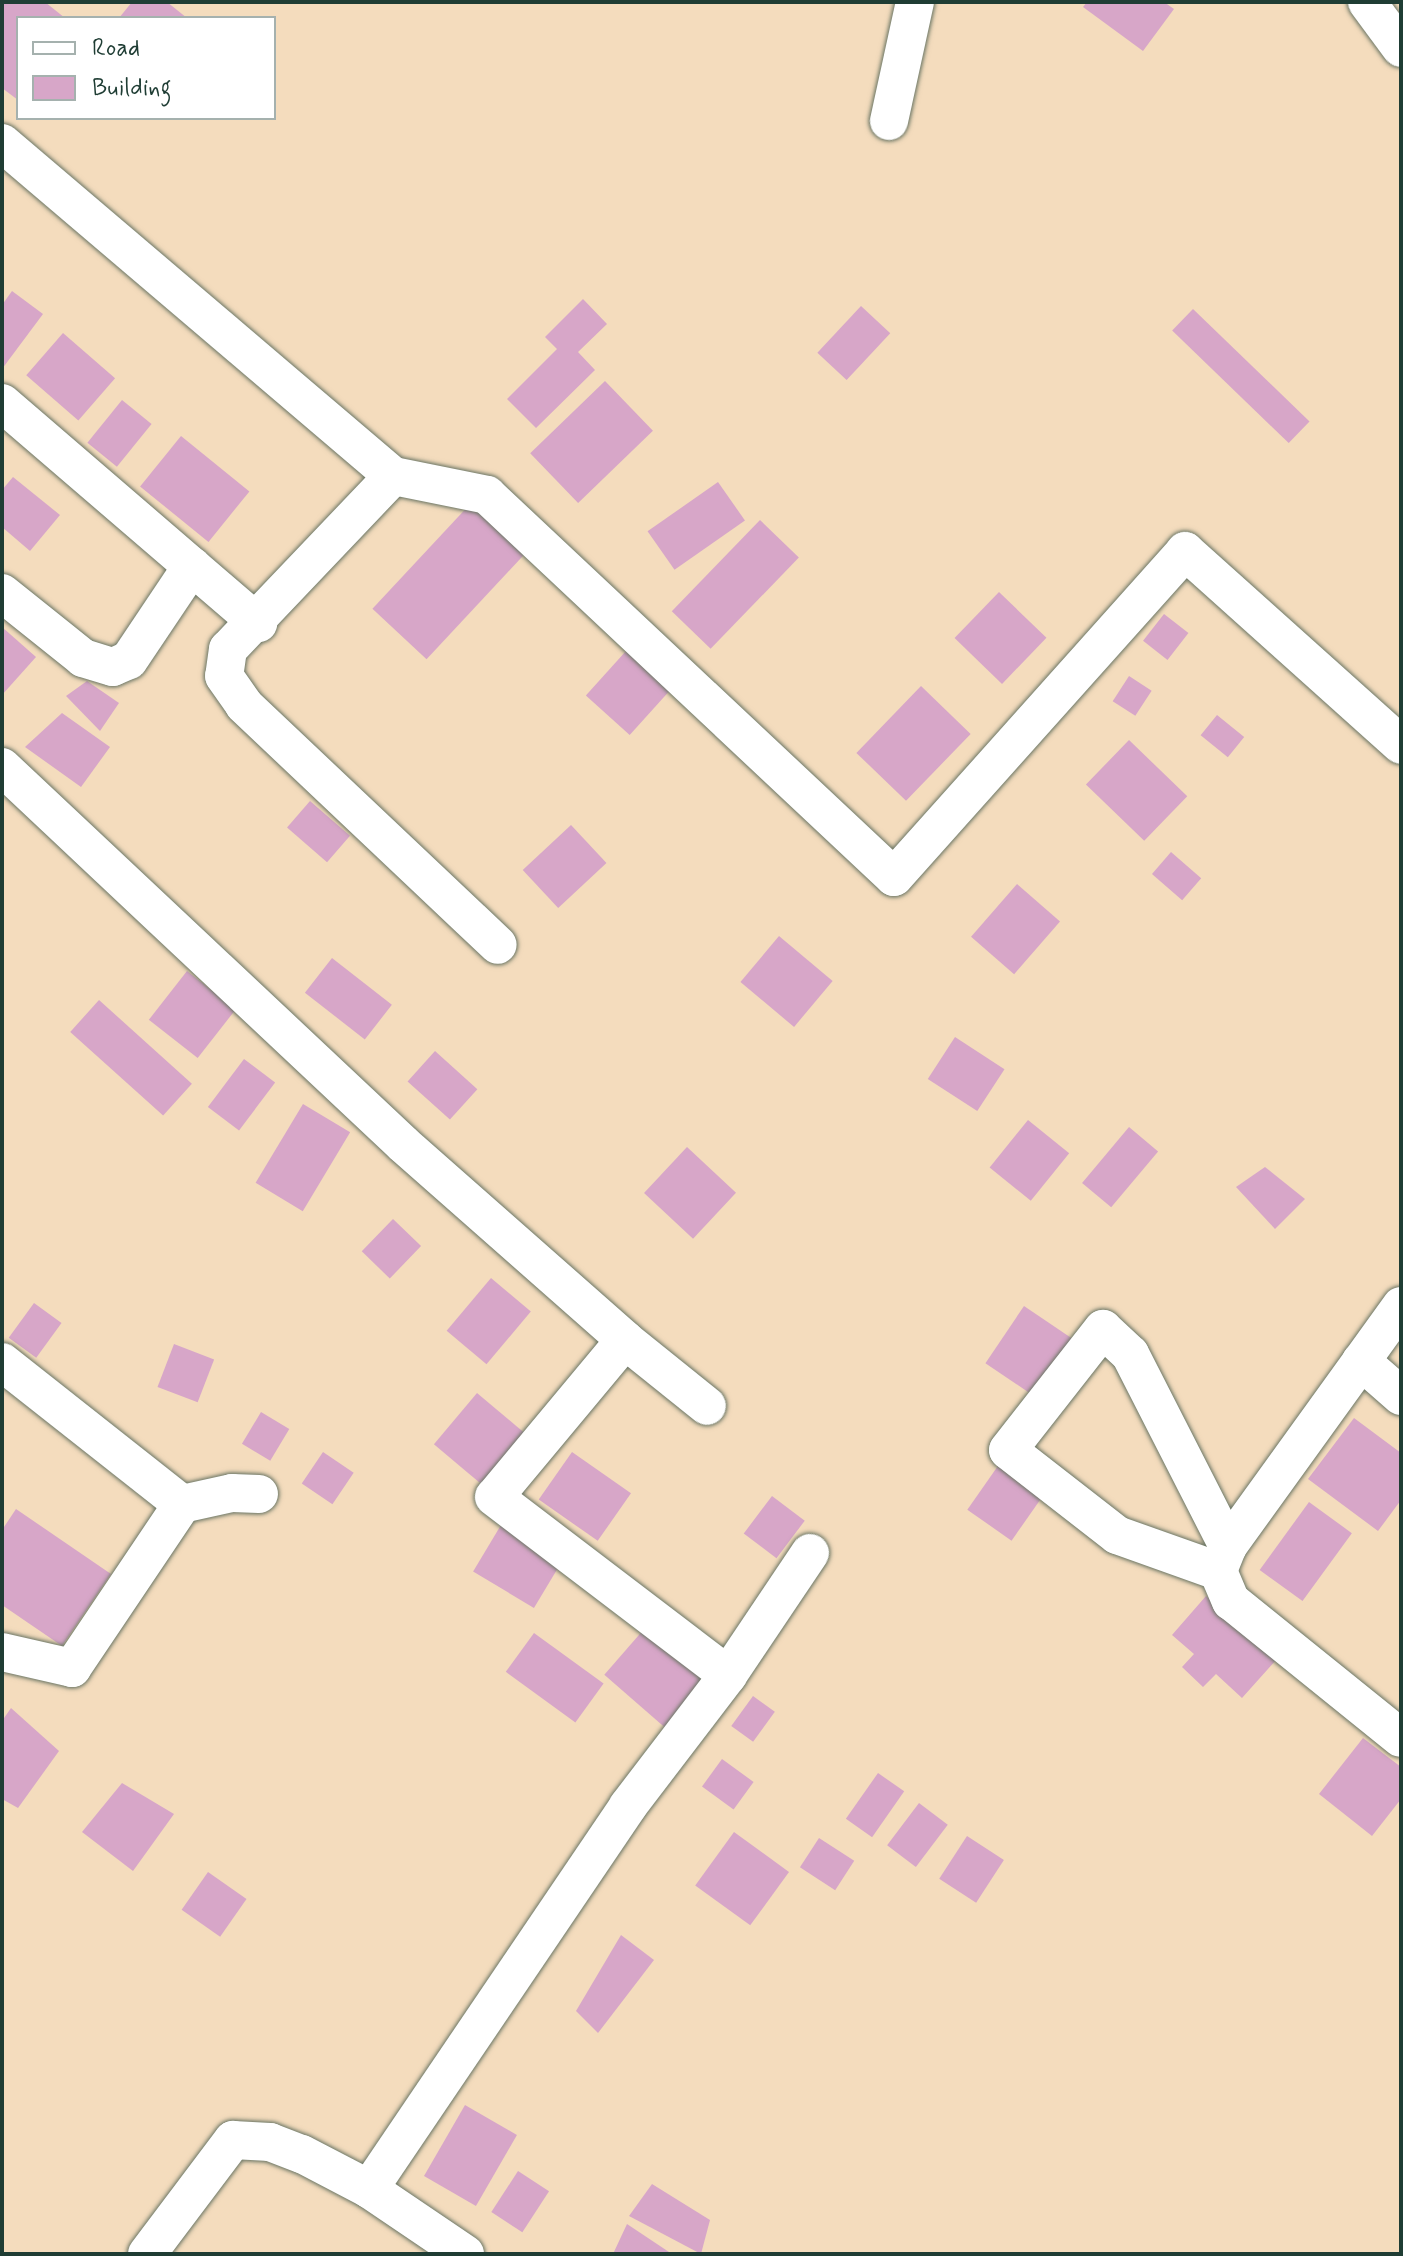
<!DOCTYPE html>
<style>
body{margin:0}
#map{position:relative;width:1403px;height:2256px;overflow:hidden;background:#f4dcbd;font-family:Mynerve,sans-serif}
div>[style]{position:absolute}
.building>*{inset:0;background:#d7a6c8;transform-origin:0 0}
.roads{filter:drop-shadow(0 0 2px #6a7564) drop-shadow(0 0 2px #6a7564)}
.minor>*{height:38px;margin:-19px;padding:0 19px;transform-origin:19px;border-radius:19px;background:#fff}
span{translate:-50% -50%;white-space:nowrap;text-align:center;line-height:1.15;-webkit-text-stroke:6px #fff;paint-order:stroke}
.frame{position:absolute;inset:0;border:4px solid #1f3d34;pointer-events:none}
.legend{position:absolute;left:16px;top:16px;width:260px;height:104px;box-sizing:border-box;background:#fff;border:2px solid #a5b1ae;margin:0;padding:10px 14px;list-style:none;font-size:24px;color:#1f3d34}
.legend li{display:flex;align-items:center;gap:16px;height:40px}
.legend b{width:40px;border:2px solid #a5b1ae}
</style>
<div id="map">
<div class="building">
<div style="clip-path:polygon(2px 2px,45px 2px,65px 18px,18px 18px,18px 100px,2px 88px)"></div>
<div style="clip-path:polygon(132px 2px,167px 2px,187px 18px,119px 18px)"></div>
<div style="clip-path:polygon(1087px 2px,1164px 2px,1174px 9px,1143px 51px,1083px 7px)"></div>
<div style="clip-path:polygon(12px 291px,43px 314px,2px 369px,2px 305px)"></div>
<div style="clip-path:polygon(583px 299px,607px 324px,578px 352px,595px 370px,536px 428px,507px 399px,557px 349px,545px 337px)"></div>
<div style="left:861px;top:306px;width:40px;height:64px;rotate:43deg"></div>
<div style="left:1193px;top:309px;width:162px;height:30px;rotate:44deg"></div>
<div style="left:63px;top:333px;width:69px;height:56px;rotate:41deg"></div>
<div style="left:605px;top:381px;width:69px;height:104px;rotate:46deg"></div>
<div style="left:122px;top:400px;width:38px;height:55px;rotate:39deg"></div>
<div style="left:181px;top:436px;width:88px;height:65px;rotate:39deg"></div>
<div style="clip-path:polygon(13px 477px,60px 515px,30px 551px,2px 527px,2px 490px)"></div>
<div style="left:718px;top:482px;width:47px;height:86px;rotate:55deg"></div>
<div style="left:472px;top:502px;width:74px;height:146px;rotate:43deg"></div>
<div style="left:760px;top:520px;width:54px;height:127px;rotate:44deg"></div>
<div style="left:999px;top:592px;width:66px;height:64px;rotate:44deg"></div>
<div style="left:1164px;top:614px;width:31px;height:34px;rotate:38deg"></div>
<div style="clip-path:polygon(2px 627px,36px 657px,2px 695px)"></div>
<div style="left:626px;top:651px;width:59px;height:60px;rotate:42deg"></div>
<div style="left:1129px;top:676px;width:27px;height:30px;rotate:33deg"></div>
<div style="clip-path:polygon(87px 681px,119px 703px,100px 731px,66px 696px)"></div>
<div style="left:921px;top:686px;width:69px;height:93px;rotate:44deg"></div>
<div style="clip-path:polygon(62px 713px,110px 747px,81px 787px,25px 747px)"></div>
<div style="left:1217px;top:715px;width:35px;height:26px;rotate:39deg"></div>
<div style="left:1129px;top:740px;width:81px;height:62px;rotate:44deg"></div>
<div style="left:310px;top:801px;width:53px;height:35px;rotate:41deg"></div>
<div style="left:571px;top:825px;width:52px;height:66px;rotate:47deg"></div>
<div style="left:1171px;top:852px;width:40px;height:29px;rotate:41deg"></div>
<div style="left:1017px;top:884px;width:57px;height:70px;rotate:41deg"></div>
<div style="left:779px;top:936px;width:70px;height:60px;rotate:40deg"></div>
<div style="left:332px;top:958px;width:76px;height:44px;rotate:38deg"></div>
<div style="left:187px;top:971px;width:62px;height:62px;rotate:38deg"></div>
<div style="left:99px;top:1000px;width:125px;height:43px;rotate:42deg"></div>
<div style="left:955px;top:1037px;width:59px;height:50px;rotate:33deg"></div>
<div style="left:435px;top:1051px;width:57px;height:41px;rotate:42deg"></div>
<div style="left:244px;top:1059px;width:39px;height:60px;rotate:37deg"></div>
<div style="left:303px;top:1104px;width:55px;height:92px;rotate:31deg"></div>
<div style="left:1028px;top:1120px;width:53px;height:61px;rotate:39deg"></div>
<div style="left:1129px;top:1127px;width:38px;height:73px;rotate:40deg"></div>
<div style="left:687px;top:1147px;width:67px;height:63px;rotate:43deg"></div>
<div style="clip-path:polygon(1265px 1167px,1305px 1199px,1275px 1229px,1236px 1187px)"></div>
<div style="left:393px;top:1219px;width:39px;height:45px;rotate:44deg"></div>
<div style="left:491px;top:1278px;width:52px;height:69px;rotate:40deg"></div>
<div style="left:34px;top:1303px;width:34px;height:43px;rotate:36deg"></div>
<div style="left:1024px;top:1306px;width:58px;height:69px;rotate:34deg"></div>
<div style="left:174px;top:1344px;width:43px;height:46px;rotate:21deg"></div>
<div style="left:477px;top:1393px;width:64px;height:67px;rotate:40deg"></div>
<div style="left:261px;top:1412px;width:33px;height:37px;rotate:31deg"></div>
<div style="clip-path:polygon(1354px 1418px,1401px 1453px,1401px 1500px,1378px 1531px,1308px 1479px)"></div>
<div style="left:323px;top:1452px;width:37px;height:38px;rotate:34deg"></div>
<div style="left:572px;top:1452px;width:72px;height:58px;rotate:35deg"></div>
<div style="left:1000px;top:1463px;width:54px;height:57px;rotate:35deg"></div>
<div style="left:772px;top:1496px;width:41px;height:47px;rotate:37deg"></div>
<div style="left:1309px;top:1502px;width:53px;height:84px;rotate:36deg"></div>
<div style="clip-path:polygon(16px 1509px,111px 1574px,62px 1646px,2px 1605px,2px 1530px)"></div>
<div style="left:504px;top:1520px;width:71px;height:60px;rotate:31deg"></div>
<div style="clip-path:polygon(1206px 1596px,1277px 1659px,1242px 1698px,1216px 1674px,1203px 1687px,1182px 1667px,1194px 1654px,1172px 1635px)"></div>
<div style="left:645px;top:1628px;width:86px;height:62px;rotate:41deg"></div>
<div style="left:534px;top:1633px;width:86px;height:48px;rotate:36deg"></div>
<div style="left:753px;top:1696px;width:27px;height:37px;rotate:36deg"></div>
<div style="clip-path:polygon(11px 1708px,59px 1751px,18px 1808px,2px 1799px,2px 1721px)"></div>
<div style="clip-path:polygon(1363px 1738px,1401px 1767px,1401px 1799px,1372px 1836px,1319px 1794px)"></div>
<div style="left:722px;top:1759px;width:39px;height:34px;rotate:36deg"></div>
<div style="left:878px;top:1773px;width:32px;height:56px;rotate:35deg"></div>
<div style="clip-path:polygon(122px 1783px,174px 1814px,133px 1871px,82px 1832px)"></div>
<div style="left:919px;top:1803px;width:36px;height:53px;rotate:37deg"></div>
<div style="left:734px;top:1832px;width:68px;height:66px;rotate:36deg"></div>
<div style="left:967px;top:1836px;width:44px;height:51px;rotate:33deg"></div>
<div style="left:819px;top:1838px;width:42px;height:35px;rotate:33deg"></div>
<div style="left:208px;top:1872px;width:47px;height:46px;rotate:35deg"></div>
<div style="clip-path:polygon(621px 1935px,654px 1960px,598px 2033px,576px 2011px)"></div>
<div style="left:465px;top:2105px;width:60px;height:82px;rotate:30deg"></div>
<div style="left:518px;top:2171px;width:37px;height:49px;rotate:33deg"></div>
<div style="clip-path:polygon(652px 2184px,710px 2220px,701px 2254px,629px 2216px)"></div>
<div style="clip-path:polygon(627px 2224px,672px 2254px,613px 2254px)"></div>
</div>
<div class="roads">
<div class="minor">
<div style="left:1367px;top:2px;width:57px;rotate:53.5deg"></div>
<div style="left:889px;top:121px;width:122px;rotate:-77.7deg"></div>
<div style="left:2px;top:143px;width:514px;rotate:40.42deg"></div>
<div style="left:393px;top:476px;width:96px;rotate:11.4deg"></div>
<div style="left:487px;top:495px;width:558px;rotate:43.19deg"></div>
<div style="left:894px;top:877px;width:437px;rotate:-48.2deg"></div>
<div style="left:1185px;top:551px;width:290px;rotate:41.9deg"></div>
<div style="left:2px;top:403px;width:338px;rotate:40.7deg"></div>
<div style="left:393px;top:476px;width:239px;rotate:133.6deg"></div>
<div style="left:228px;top:649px;width:27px;rotate:98deg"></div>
<div style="left:224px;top:676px;width:35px;rotate:55deg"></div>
<div style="left:244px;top:705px;width:349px;rotate:43.4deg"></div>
<div style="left:2px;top:593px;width:104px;rotate:38.7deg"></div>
<div style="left:83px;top:658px;width:31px;rotate:17deg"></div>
<div style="left:113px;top:667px;width:17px;rotate:-24deg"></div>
<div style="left:129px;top:660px;width:113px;rotate:-56.2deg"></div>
<div style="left:2px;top:767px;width:550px;rotate:43.23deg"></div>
<div style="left:403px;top:1144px;width:296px;rotate:41.4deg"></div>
<div style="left:625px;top:1340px;width:204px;rotate:129.8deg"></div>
<div style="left:494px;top:1497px;width:294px;rotate:37.3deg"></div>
<div style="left:1401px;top:1306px;width:296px;rotate:125.8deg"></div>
<div style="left:1228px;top:1546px;width:27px;rotate:112deg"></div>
<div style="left:1218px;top:1571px;width:33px;rotate:67deg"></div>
<div style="left:1231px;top:1601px;width:218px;rotate:38.9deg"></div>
<div style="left:625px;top:1340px;width:105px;rotate:38.8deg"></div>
<div style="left:1361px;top:1361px;width:53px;rotate:41.2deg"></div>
<div style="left:2px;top:1362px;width:229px;rotate:38.3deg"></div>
<div style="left:1218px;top:1571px;width:107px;rotate:-160.4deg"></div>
<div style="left:1117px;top:1535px;width:138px;rotate:-142.1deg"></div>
<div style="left:1008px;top:1450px;width:154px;rotate:-51.9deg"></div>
<div style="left:1103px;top:1329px;width:37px;rotate:43deg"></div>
<div style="left:1130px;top:1354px;width:216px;rotate:63deg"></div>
<div style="left:2px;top:1652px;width:72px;rotate:12.9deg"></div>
<div style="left:72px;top:1668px;width:197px;rotate:-56.1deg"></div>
<div style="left:182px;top:1504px;width:51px;rotate:-12.4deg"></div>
<div style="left:232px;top:1493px;width:27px;rotate:2deg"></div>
<div style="left:369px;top:2189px;width:462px;rotate:-55.9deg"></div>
<div style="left:628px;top:1806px;width:165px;rotate:-52.6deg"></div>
<div style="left:728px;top:1675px;width:147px;rotate:-56.1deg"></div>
<div style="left:147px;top:2254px;width:143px;rotate:-53deg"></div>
<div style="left:233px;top:2140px;width:37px;rotate:3deg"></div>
<div style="left:270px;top:2142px;width:34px;rotate:21deg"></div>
<div style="left:302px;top:2154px;width:76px;rotate:27.6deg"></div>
<div style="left:369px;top:2189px;width:116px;rotate:34.1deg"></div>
</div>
</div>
<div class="frame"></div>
<ul class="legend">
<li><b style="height:10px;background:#fff"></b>Road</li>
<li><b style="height:22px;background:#d7a6c8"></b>Building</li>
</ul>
</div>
